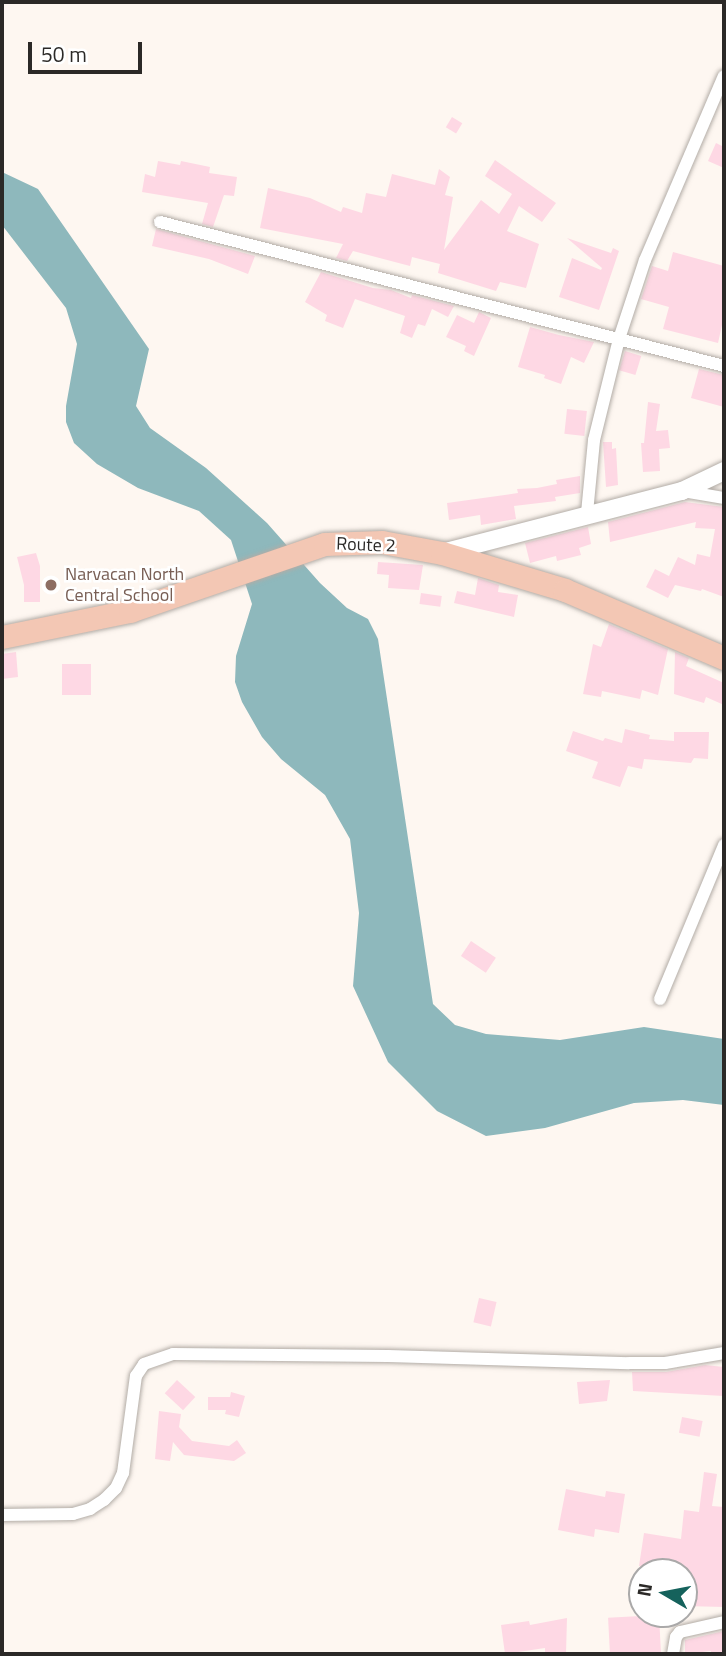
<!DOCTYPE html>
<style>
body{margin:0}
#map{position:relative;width:726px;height:1656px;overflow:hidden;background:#fef7f1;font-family:"Titillium Web",sans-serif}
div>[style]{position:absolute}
.water>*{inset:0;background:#8eb8bc}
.building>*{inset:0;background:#fed8e4;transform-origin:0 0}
.roads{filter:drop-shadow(0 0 2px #b2aca6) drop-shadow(0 0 2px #b2aca6)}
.street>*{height:12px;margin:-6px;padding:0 6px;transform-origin:6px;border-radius:6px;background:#fff}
.secondary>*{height:18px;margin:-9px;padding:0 9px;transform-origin:9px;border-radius:9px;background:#fff}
.highway>*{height:23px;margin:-11.5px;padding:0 11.5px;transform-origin:11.5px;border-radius:11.5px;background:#f3c7b4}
.dots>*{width:19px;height:19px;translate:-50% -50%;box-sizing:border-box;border:4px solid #fff;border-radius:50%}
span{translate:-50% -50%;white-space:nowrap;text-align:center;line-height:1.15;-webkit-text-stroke:5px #fff;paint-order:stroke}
.street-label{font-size:18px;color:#2b2927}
.education-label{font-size:18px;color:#785e54}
.left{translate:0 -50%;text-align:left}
.frame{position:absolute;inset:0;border:4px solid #2b2927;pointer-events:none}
.north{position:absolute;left:628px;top:1558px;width:70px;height:70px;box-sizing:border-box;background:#fff;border:2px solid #aaa9a9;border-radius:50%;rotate:280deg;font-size:19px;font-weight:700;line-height:28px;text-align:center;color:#2b2927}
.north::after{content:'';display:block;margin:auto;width:24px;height:32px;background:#15625c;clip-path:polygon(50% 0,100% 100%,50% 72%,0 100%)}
.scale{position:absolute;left:28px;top:42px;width:114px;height:32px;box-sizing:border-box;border:4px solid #2b2927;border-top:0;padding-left:9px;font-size:21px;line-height:24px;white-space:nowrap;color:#2b2927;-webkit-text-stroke:5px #fff;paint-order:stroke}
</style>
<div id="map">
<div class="water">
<div style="clip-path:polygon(2px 172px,38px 189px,149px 349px,136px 406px,150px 428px,206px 468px,267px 523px,320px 583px,347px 608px,368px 619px,378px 639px,433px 1004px,455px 1025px,486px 1034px,560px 1040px,644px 1027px,724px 1039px,724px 1105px,683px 1100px,634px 1103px,545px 1128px,486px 1136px,437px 1111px,388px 1062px,353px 986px,359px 913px,350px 839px,325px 795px,281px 759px,262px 737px,242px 702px,235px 682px,236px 656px,252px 604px,231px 540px,199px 511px,138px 488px,97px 464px,74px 443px,66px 422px,66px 406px,77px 344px,66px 308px,2px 225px)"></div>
</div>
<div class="building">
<div style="left:452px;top:117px;width:12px;height:12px;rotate:31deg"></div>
<div style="clip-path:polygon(716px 143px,724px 147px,724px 168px,708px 161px)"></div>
<div style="clip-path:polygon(495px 160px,556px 203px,542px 222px,519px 206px,507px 231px,539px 244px,526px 288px,500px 282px,496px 291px,438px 273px,440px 264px,412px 257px,410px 266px,353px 251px,347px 261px,336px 258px,343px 244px,260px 228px,268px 188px,310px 198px,341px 212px,343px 207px,362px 213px,366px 193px,386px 197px,392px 174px,435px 185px,439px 169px,450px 177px,445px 195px,453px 197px,444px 250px,481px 200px,499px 214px,512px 194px,485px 176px)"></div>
<div style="clip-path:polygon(158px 161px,180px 165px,181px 161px,210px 167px,209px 173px,237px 177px,234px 196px,224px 195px,213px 227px,202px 224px,208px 203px,142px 192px,145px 174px,155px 177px)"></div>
<div style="clip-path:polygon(156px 229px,255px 256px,248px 274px,209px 259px,152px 246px)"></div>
<div style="clip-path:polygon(567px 238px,611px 253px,613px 248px,619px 251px,599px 310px,559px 297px,572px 258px,601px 270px,602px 268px)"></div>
<div style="clip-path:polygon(673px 252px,724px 266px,722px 302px,724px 316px,718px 343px,663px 329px,669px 307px,641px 299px,652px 266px,668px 271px)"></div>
<div style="clip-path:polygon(321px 272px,373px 288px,391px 290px,411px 298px,412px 295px,454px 306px,448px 317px,432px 309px,425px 326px,418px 324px,412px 338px,400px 333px,405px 316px,355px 299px,343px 328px,325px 321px,327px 315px,305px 302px)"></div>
<div style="clip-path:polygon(479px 312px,491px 318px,474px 356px,464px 351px,466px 346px,446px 337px,457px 315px,474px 323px)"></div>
<div style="clip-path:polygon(530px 327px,559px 335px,594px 342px,584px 363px,571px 357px,561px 384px,544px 378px,545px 375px,518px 367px)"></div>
<div style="left:625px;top:351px;width:17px;height:20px;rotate:17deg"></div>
<div style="clip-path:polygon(699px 369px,724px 375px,724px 407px,691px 398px)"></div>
<div style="clip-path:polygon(648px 402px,660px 404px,656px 431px,668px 430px,670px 448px,659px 449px,660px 471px,643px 472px,641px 443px,644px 443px)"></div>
<div style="left:567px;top:409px;width:20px;height:25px;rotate:6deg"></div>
<div style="clip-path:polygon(603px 442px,612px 442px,612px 449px,616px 448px,618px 485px,606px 487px)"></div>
<div style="clip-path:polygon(580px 476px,580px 493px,555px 497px,556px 501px,514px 506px,516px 519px,481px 525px,480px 515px,449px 520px,447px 503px,518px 493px,517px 489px,537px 488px,557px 484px,556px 480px)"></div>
<div style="clip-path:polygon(685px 502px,724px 507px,724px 597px,702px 589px,701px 591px,675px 585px,668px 598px,646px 587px,655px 569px,669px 576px,678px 557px,695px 565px,697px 554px,710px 557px,715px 529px,695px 528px,696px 522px,610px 542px,608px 522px)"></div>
<div style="clip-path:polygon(588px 527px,591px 544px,579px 548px,581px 555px,557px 561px,556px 556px,530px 563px,525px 543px)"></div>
<div style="clip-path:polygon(36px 553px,40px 566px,40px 602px,24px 602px,24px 585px,17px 557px)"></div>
<div style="clip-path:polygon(378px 562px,423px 565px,419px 590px,388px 588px,389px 575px,377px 574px)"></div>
<div style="clip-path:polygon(478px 578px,499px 585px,498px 592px,518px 595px,514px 617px,454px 603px,457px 591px,475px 595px)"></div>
<div style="left:421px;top:593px;width:21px;height:11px;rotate:8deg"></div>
<div style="clip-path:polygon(609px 624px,668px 649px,658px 695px,642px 690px,640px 699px,602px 691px,601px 697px,583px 694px,593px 644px,601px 647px)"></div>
<div style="clip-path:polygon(16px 652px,18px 677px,2px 679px,2px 654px)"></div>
<div style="clip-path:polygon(675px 652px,689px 658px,686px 666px,724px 683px,724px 705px,706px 697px,704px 703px,674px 694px)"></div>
<div style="left:62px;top:664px;width:29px;height:31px"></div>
<div style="clip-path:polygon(625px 729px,650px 735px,649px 739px,674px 741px,674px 732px,709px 732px,708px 759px,694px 758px,691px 763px,644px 759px,642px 769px,628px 766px,620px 787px,592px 778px,598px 762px,566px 751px,573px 731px,603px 741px,605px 738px,622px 743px)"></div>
<div style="left:471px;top:941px;width:30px;height:18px;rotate:34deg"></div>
<div style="left:479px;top:1298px;width:18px;height:25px;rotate:13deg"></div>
<div style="clip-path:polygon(705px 1365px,724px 1367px,724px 1396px,633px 1391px,632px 1372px,666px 1372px)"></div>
<div style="left:177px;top:1380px;width:25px;height:18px;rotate:43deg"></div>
<div style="clip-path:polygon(610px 1380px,607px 1401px,579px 1404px,577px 1382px)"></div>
<div style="clip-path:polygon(231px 1392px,245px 1396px,239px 1417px,225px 1414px,226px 1410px,208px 1410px,208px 1397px,230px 1397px)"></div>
<div style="clip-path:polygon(159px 1411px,181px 1414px,179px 1427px,192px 1441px,229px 1446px,237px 1440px,246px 1453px,234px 1461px,184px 1455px,173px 1442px,170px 1461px,155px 1459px)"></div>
<div style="left:682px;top:1417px;width:21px;height:16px;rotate:11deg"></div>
<div style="clip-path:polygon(704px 1472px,717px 1474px,712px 1506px,724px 1507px,724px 1607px,684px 1606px,684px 1572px,639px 1566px,644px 1533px,681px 1539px,684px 1510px,699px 1512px)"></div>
<div style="clip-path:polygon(566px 1489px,605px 1497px,606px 1491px,625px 1494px,619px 1533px,595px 1529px,594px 1537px,558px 1530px)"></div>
<div style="left:659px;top:1615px;width:39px;height:51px;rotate:87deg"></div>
<div style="clip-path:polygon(567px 1618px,566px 1654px,545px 1654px,545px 1648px,505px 1654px,501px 1625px,529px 1621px,530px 1625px)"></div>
<div style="clip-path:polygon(724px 1631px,724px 1654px,711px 1654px,711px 1651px,685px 1654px,685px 1640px)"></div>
</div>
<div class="roads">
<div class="street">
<div style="left:160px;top:222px;width:582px;rotate:14.32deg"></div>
<div style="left:683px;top:491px;width:42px;rotate:9.7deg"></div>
<div style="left:587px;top:513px;width:73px;rotate:-84.5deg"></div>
<div style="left:594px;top:440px;width:104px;rotate:-76.1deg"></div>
<div style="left:619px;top:339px;width:83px;rotate:-71.8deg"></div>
<div style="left:645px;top:260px;width:200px;rotate:-66.8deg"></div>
<div style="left:660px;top:999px;width:167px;rotate:-67.4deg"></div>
<div style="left:2px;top:1515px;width:71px;rotate:-0.8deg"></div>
<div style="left:73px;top:1514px;width:18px;rotate:-16deg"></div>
<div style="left:90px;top:1509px;width:17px;rotate:-33deg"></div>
<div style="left:104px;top:1500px;width:17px;rotate:-45deg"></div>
<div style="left:116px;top:1488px;width:17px;rotate:-65deg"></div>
<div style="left:123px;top:1473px;width:98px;rotate:-82.4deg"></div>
<div style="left:136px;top:1376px;width:14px;rotate:-56deg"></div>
<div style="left:144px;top:1364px;width:31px;rotate:-19deg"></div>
<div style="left:173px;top:1354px;width:215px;rotate:0.5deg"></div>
<div style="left:388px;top:1356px;width:241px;rotate:1.7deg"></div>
<div style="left:629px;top:1363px;width:36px"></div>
<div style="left:665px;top:1363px;width:60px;rotate:-9.6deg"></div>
<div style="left:673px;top:1654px;width:17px;rotate:-80deg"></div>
<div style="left:676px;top:1637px;width:6px;rotate:-51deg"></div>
<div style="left:680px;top:1632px;width:45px;rotate:-12.8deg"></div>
</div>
<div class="secondary">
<div style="left:442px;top:553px;width:248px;rotate:-14.5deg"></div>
<div style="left:682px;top:491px;width:47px;rotate:-25.5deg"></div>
</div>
<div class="highway">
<div style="left:2px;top:637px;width:131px;rotate:-11.5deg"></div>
<div style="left:130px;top:611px;width:206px;rotate:-19deg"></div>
<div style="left:325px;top:544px;width:57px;rotate:-2deg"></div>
<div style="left:382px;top:542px;width:61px;rotate:10.4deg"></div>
<div style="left:442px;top:553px;width:128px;rotate:16.7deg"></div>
<div style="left:565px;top:590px;width:173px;rotate:23.2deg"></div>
</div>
</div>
<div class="dots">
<div style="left:51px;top:585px;background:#8d6e63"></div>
</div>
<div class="street-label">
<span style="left:366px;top:545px;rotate:2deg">Route 2</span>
</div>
<div class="education-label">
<span class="left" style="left:65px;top:585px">Narvacan North<br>Central School</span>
</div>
<div class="frame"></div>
<div class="north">N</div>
<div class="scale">50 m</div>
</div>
